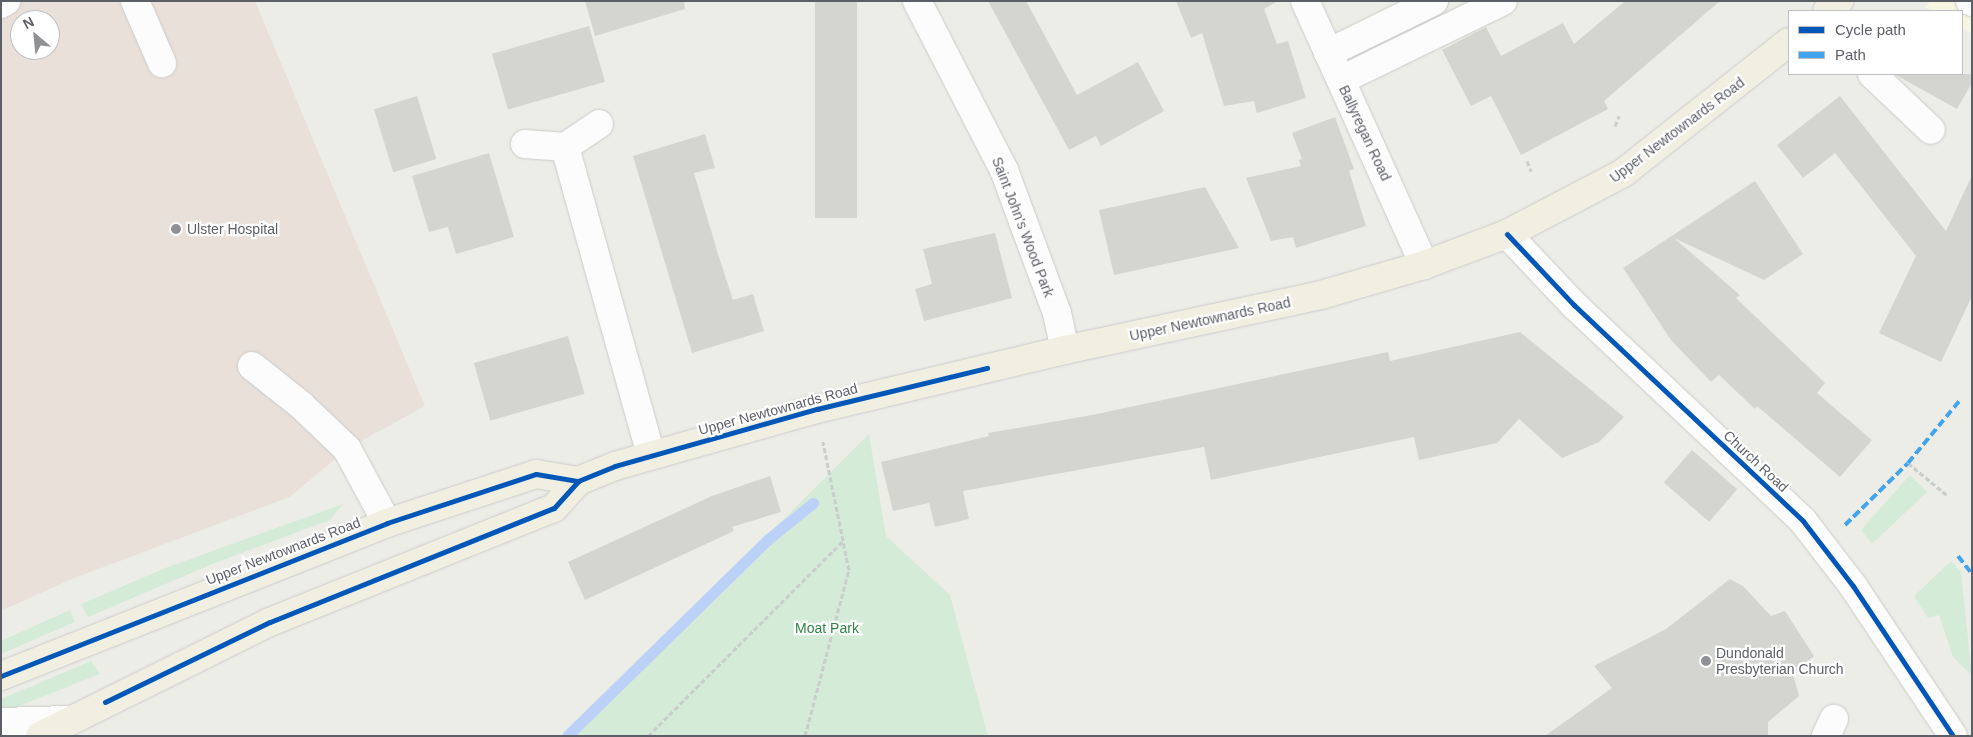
<!DOCTYPE html>
<style>
body{margin:0}
#map{position:relative;width:1973px;height:737px;overflow:hidden;background:#edede8;font-family:Helvetica,sans-serif}
div>[style]{position:absolute}
.commercial>*{inset:0;background:#f7f6e1}
.medical>*{inset:0;background:#eae0da}
.green>*{inset:0;background:#d4ebd7}
.stream>*{height:11px;margin:-5.5px;padding:0 5.5px;transform-origin:5.5px;border-radius:5.5px;background:#bbd1f8}
.building>*{inset:0;background:#d4d4d1;transform-origin:0 0}
.path>*{height:3px;margin-top:-1.5px;transform-origin:0;background:repeating-linear-gradient(90deg,#c9cecc 0 5px,transparent 0 7.5px)}
.roads{filter:drop-shadow(0 0 1px #cacbca) drop-shadow(0 0 1px #cacbca)}
.minor>*{height:28px;margin:-14px;padding:0 14px;transform-origin:14px;border-radius:14px;background:#fcfcfc}
.highway>*{height:28px;margin:-14px;padding:0 14px;transform-origin:14px;border-radius:14px;background:#f0efe1}
.quiet>*{height:4px;margin-top:-2px;transform-origin:0;background:repeating-linear-gradient(90deg,#40a5ee 0 8px,transparent 0 12px)}
.cycleway>*{height:5px;margin:-2.5px;padding:0 2.5px;transform-origin:2.5px;border-radius:2.5px;background:#0057b8}
.dots>*{width:14px;height:14px;translate:-50% -50%;box-sizing:border-box;border:2px solid #fff;border-radius:50%}
span{translate:-50% -50%;white-space:nowrap;text-align:center;line-height:1.15;-webkit-text-stroke:4.5px #fff;paint-order:stroke}
.street-label{font-size:14px;color:#5d5f67}
.poi-label{font-size:14px;color:#5d5f67}
.left{translate:0 -50%;text-align:left}
.park-label{font-size:14px;color:#2f8444}
.frame{position:absolute;inset:0;border:2px solid #5d5f67;pointer-events:none}
.legend{position:absolute;left:1788px;top:10px;width:175px;height:65px;box-sizing:border-box;background:#fff;border:1px solid #bebfc2;margin:0;padding:6px 9px;list-style:none;font-size:15px;color:#5d5f67}
.legend li{display:flex;align-items:center;gap:10px;height:25px}
.legend b{width:25px;border:1px solid #bebfc2}
.north{position:absolute;left:10px;top:10px;width:50px;height:50px;box-sizing:border-box;background:#fff;border:1px solid #bebfc2;border-radius:50%;rotate:332deg;font-size:14px;font-weight:700;line-height:20px;text-align:center;color:#5d5f67}
.north::after{content:'';display:block;margin:auto;width:18px;height:22px;background:#8f9194;clip-path:polygon(50% 0,100% 100%,50% 72%,0 100%)}
</style>
<div id="map">
<div class="commercial">
<div style="clip-path:polygon(1931px 1px,1972px 1px,1972px 34px,1962px 28px,1962px 11px,1933px 11px,1925px 7px)"></div>
</div>
<div class="medical">
<div style="clip-path:polygon(evenodd,1px 1px,255px 1px,425px 406px,347px 449px,290px 497px,72px 579px,1px 611px,1px 1px,20px 20px,50px 20px,50px 50px,20px 50px,20px 20px)"></div>
</div>
<div class="green">
<div style="clip-path:polygon(869px 434px,886px 536px,950px 595px,988px 736px,566px 736px)"></div>
<div style="clip-path:polygon(1910px 475px,1927px 492px,1872px 544px,1861px 530px)"></div>
<div style="clip-path:polygon(343px 504px,330px 520px,215px 563px,88px 617px,81px 604px,168px 567px)"></div>
<div style="clip-path:polygon(1951px 561px,1961px 572px,1972px 676px,1953px 657px,1939px 615px,1928px 618px,1914px 596px)"></div>
<div style="clip-path:polygon(70px 610px,75px 622px,1px 654px,1px 641px)"></div>
<div style="clip-path:polygon(91px 661px,100px 674px,1px 713px,1px 699px)"></div>
</div>
<div class="stream">
<div style="left:567px;top:736px;width:280px;rotate:-44.4deg"></div>
<div style="left:767px;top:540px;width:59px;rotate:-38.8deg"></div>
</div>
<div class="building">
<div style="clip-path:polygon(585px 1px,684px 1px,685px 9px,595px 36px)"></div>
<div style="left:815px;top:1px;width:42px;height:217px"></div>
<div style="clip-path:polygon(988px 1px,1026px 1px,1077px 95px,1138px 62px,1164px 111px,1101px 146px,1096px 136px,1069px 150px)"></div>
<div style="clip-path:polygon(1176px 1px,1278px 1px,1264px 9px,1277px 44px,1288px 41px,1306px 98px,1257px 113px,1254px 101px,1224px 106px,1202px 33px,1191px 38px)"></div>
<div style="clip-path:polygon(1625px 1px,1720px 1px,1604px 101px,1608px 109px,1521px 155px,1491px 96px,1471px 106px,1442px 50px,1486px 27px,1501px 56px,1563px 23px,1574px 44px)"></div>
<div style="left:589px;top:26px;width:58px;height:101px;rotate:74deg"></div>
<div style="clip-path:polygon(1894px 74px,1972px 74px,1972px 83px,1957px 109px)"></div>
<div style="left:417px;top:96px;width:66px;height:45px;rotate:73deg"></div>
<div style="clip-path:polygon(1840px 96px,1946px 231px,1972px 175px,1972px 296px,1941px 362px,1879px 333px,1916px 256px,1835px 153px,1803px 178px,1777px 145px)"></div>
<div style="clip-path:polygon(1335px 117px,1354px 169px,1349px 171px,1366px 226px,1296px 248px,1293px 237px,1271px 241px,1246px 178px,1301px 166px,1299px 160px,1302px 159px,1292px 133px)"></div>
<div style="clip-path:polygon(705px 134px,715px 168px,694px 173px,718px 254px,733px 300px,753px 294px,764px 331px,692px 353px,633px 156px)"></div>
<div style="clip-path:polygon(489px 153px,514px 237px,456px 254px,448px 227px,429px 232px,412px 176px)"></div>
<div style="clip-path:polygon(1755px 181px,1803px 254px,1764px 280px,1674px 238px,1740px 295px,1736px 298px,1825px 383px,1817px 393px,1872px 440px,1840px 477px,1757px 406px,1755px 409px,1719px 375px,1711px 382px,1671px 340px,1623px 268px)"></div>
<div style="clip-path:polygon(1205px 187px,1239px 248px,1114px 275px,1099px 210px)"></div>
<div style="clip-path:polygon(995px 233px,1012px 298px,924px 321px,915px 289px,932px 284px,923px 249px)"></div>
<div style="clip-path:polygon(1520px 332px,1624px 417px,1599px 442px,1562px 458px,1519px 419px,1497px 443px,1419px 460px,1414px 437px,1211px 480px,1204px 447px,963px 491px,969px 519px,935px 527px,929px 503px,893px 511px,881px 462px,989px 436px,988px 433px,1092px 415px,1388px 352px,1390px 361px)"></div>
<div style="left:568px;top:336px;width:60px;height:98px;rotate:74deg"></div>
<div style="left:1692px;top:450px;width:60px;height:43px;rotate:41deg"></div>
<div style="clip-path:polygon(770px 476px,781px 512px,732px 527px,734px 531px,585px 600px,568px 562px,712px 496px)"></div>
<div style="clip-path:polygon(1730px 579px,1743px 586px,1771px 616px,1785px 611px,1814px 656px,1793px 674px,1799px 696px,1768px 722px,1768px 736px,1545px 736px,1612px 688px,1594px 666px,1666px 629px)"></div>
</div>
<div class="path">
<div style="left:1615px;top:126px;width:11px;rotate:-68deg"></div>
<div style="left:1527px;top:161px;width:11px;rotate:68deg"></div>
<div style="left:1908px;top:463px;width:50px;rotate:39.4deg"></div>
<div style="left:648px;top:736px;width:277px;rotate:-45deg"></div>
<div style="left:805px;top:736px;width:172px;rotate:-75.2deg"></div>
<div style="left:849px;top:570px;width:131px;rotate:-101.5deg"></div>
</div>
<div class="roads">
<div class="minor">
<div style="left:135px;top:1px;width:68px;rotate:66.5deg"></div>
<div style="left:917px;top:1px;width:190px;rotate:62.8deg"></div>
<div style="left:1004px;top:170px;width:153px;rotate:69.7deg"></div>
<div style="left:1057px;top:313px;width:38px;rotate:78deg"></div>
<div style="left:1305px;top:1px;width:290px;rotate:65.7deg"></div>
<div style="left:1970px;top:1px;width:2px;rotate:27deg"></div>
<div style="left:1px;top:4px;width:6px;rotate:-31deg"></div>
<div style="left:1328px;top:53px;width:118px;rotate:-26.1deg"></div>
<div style="left:1872px;top:74px;width:81px;rotate:43.5deg"></div>
<div style="left:1341px;top:80px;width:180px;rotate:-26deg"></div>
<div style="left:525px;top:144px;width:40px;rotate:4.3deg"></div>
<div style="left:565px;top:147px;width:41px;rotate:-34.1deg"></div>
<div style="left:565px;top:147px;width:320px;rotate:74.4deg"></div>
<div style="left:1507px;top:234px;width:98px;rotate:46.7deg"></div>
<div style="left:1574px;top:305px;width:315px;rotate:43.3deg"></div>
<div style="left:1803px;top:521px;width:82px;rotate:52.4deg"></div>
<div style="left:1853px;top:586px;width:180px;rotate:56.3deg"></div>
<div style="left:252px;top:366px;width:63px;rotate:38.5deg"></div>
<div style="left:301px;top:405px;width:64px;rotate:43.7deg"></div>
<div style="left:347px;top:449px;width:84px;rotate:61.6deg"></div>
<div style="left:1px;top:722px;width:67px;rotate:-1.7deg"></div>
<div style="left:1826px;top:736px;width:19px;rotate:-65deg"></div>
</div>
<div class="highway">
<div style="left:1827px;top:11px;width:16px;rotate:-40deg"></div>
<div style="left:1px;top:676px;width:415px;rotate:-21.6deg"></div>
<div style="left:387px;top:523px;width:157px;rotate:-18.2deg"></div>
<div style="left:536px;top:474px;width:43px;rotate:9.5deg"></div>
<div style="left:40px;top:736px;width:257px;rotate:-26.4deg"></div>
<div style="left:270px;top:622px;width:306px;rotate:-21.9deg"></div>
<div style="left:554px;top:508px;width:36px;rotate:-48deg"></div>
<div style="left:578px;top:481px;width:40px;rotate:-22deg"></div>
<div style="left:615px;top:466px;width:210px;rotate:-15.8deg"></div>
<div style="left:817px;top:409px;width:255px;rotate:-13.4deg"></div>
<div style="left:1065px;top:350px;width:262px;rotate:-12.1deg"></div>
<div style="left:1321px;top:295px;width:107px;rotate:-16.2deg"></div>
<div style="left:1424px;top:265px;width:89px;rotate:-20.5deg"></div>
<div style="left:1507px;top:234px;width:131px;rotate:-27.7deg"></div>
<div style="left:1623px;top:173px;width:211px;rotate:-38.3deg"></div>
</div>
</div>
<div class="quiet">
<div style="left:1845px;top:525px;width:88px;rotate:-44.5deg"></div>
<div style="left:1908px;top:463px;width:83px;rotate:-50.4deg"></div>
<div style="left:1958px;top:556px;width:23px;rotate:52deg"></div>
</div>
<div class="cycleway">
<div style="left:1507px;top:234px;width:98px;rotate:46.7deg"></div>
<div style="left:1574px;top:305px;width:315px;rotate:43.3deg"></div>
<div style="left:1803px;top:521px;width:82px;rotate:52.4deg"></div>
<div style="left:1853px;top:586px;width:180px;rotate:56.3deg"></div>
<div style="left:1px;top:676px;width:415px;rotate:-21.6deg"></div>
<div style="left:387px;top:523px;width:157px;rotate:-18.2deg"></div>
<div style="left:536px;top:474px;width:43px;rotate:9.5deg"></div>
<div style="left:105px;top:702px;width:183px;rotate:-25.9deg"></div>
<div style="left:270px;top:622px;width:306px;rotate:-21.9deg"></div>
<div style="left:554px;top:508px;width:36px;rotate:-48deg"></div>
<div style="left:578px;top:481px;width:40px;rotate:-22deg"></div>
<div style="left:615px;top:466px;width:210px;rotate:-15.8deg"></div>
<div style="left:817px;top:409px;width:175px;rotate:-13.6deg"></div>
</div>
<div class="dots">
<div style="left:176px;top:229px;background:#8f9194"></div>
<div style="left:1706px;top:661px;background:#8f9194"></div>
</div>
<div class="street-label">
<span style="left:1677px;top:130px;rotate:-37deg">Upper Newtownards Road</span>
<span style="left:1365px;top:133px;rotate:65deg">Ballyregan Road</span>
<span style="left:1023px;top:227px;rotate:69deg">Saint John's Wood Park</span>
<span style="left:1210px;top:319px;rotate:-12deg">Upper Newtownards Road</span>
<span style="left:778px;top:409px;rotate:-15deg">Upper Newtownards Road</span>
<span style="left:1756px;top:461px;rotate:43deg">Church Road</span>
<span style="left:283px;top:551px;rotate:-21deg">Upper Newtownards Road</span>
</div>
<div class="poi-label">
<span class="left" style="left:187px;top:229px">Ulster Hospital</span>
<span class="left" style="left:1716px;top:661px">Dundonald<br>Presbyterian Church</span>
</div>
<div class="park-label">
<span style="left:827px;top:628px">Moat Park</span>
</div>
<div class="frame"></div>
<ul class="legend">
<li><b style="height:6px;background:#0057b8"></b>Cycle path</li>
<li><b style="height:6px;background:#40a5ee"></b>Path</li>
</ul>
<div class="north">N</div>
</div>
